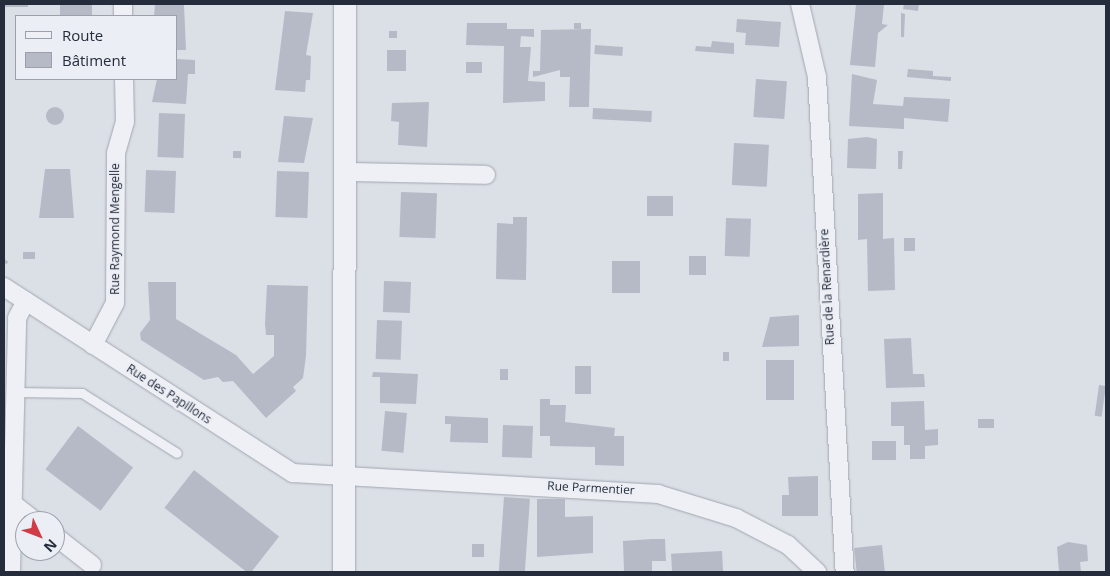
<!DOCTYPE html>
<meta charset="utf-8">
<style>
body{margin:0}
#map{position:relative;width:1110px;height:576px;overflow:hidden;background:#dbdfe6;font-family:"Open Sans",sans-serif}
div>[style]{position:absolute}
.building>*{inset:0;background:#b6bac6;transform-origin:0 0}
.round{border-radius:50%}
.path>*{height:3px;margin-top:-1.5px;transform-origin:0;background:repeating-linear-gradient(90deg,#babdc5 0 4px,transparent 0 8px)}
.roads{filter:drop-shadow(0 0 1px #a1a6b0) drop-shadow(0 0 1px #a1a6b0)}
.service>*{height:9px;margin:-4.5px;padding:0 4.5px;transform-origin:4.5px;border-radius:4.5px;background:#eef0f5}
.minor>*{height:18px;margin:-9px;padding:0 9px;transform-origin:9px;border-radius:9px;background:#eef0f5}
.tertiary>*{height:22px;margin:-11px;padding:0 11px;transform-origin:11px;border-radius:11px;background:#eef0f5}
span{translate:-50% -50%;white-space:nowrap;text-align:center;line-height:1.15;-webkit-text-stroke:4px #ebeef4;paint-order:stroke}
.street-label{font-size:12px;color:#252c3c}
.frame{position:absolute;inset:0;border:5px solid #252c3c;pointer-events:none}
.legend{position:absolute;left:15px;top:15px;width:162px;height:65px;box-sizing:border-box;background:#ebeef4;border:1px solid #9ca0aa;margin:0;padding:6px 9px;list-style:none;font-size:15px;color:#252c3c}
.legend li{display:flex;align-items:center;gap:10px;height:25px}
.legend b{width:25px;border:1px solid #9ca0aa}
.north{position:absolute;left:15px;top:511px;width:50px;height:50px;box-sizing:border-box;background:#ebeef4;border:1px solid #9ca0aa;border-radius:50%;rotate:133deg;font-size:14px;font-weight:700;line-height:20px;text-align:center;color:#252c3c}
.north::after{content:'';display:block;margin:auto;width:18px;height:22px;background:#d03b46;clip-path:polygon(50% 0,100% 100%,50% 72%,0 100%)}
</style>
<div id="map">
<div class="building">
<div style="left:4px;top:4px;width:24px;height:3px"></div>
<div style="left:60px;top:4px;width:32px;height:12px"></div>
<div style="clip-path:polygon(155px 4px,184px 5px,186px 50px,176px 50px,176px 16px,154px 16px)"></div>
<div style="clip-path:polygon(856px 4px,884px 4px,882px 24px,888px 25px,878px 33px,875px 67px,850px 65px)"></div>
<div style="clip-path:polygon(904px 4px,919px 4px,918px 11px,903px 9px)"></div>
<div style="clip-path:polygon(285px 11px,313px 13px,306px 55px,311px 56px,310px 80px,306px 80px,305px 92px,275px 90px)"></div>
<div style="clip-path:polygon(901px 13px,905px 14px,904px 37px,901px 37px)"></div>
<div style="clip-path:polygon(737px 19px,781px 22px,779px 47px,745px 45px,746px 33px,736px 32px)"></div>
<div style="clip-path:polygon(467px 23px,507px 23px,507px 29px,534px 29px,534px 37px,521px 36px,520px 47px,531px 47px,528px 81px,545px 82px,545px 101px,503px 103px,504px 46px,466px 45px)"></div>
<div style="left:574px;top:23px;width:7px;height:6px"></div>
<div style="clip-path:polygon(591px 29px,589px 107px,569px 107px,570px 77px,560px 77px,560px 70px,533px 77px,533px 71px,540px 71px,541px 30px)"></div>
<div style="left:389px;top:31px;width:8px;height:7px"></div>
<div style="clip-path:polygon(712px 41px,734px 43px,734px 54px,695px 51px,696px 46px,711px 47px)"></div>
<div style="left:595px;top:45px;width:28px;height:9px;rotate:4deg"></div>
<div style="left:387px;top:50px;width:19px;height:21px"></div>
<div style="clip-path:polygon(176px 59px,195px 60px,195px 74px,188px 74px,186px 104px,152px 102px,157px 79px,176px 79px)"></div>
<div style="left:466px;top:62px;width:16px;height:11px"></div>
<div style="clip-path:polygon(908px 69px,933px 71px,933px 76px,951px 77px,951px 81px,907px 77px)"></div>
<div style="clip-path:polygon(852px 74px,877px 80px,873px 104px,903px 106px,904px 97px,950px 99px,948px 122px,904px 118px,904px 129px,849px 126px)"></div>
<div style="left:756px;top:79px;width:31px;height:38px;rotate:4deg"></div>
<div style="clip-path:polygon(429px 102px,427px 147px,398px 145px,399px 122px,391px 121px,392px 103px)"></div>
<div class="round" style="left:46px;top:107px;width:18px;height:18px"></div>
<div style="left:593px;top:108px;width:59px;height:11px;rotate:3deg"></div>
<div style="left:159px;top:113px;width:26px;height:44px;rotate:2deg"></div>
<div style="clip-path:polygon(284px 116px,313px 118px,304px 163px,278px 162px)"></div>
<div style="clip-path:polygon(867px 137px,877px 139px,876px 169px,847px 168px,848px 139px)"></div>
<div style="left:734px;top:143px;width:35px;height:42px;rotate:3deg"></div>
<div style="left:233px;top:151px;width:8px;height:7px"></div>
<div style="clip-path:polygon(898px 151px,903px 151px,902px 169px,898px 169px)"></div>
<div style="clip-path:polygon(45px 169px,70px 169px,74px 218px,39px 218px)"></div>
<div style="left:146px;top:170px;width:30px;height:42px;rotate:2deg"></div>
<div style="left:277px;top:171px;width:32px;height:46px;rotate:2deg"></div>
<div style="left:401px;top:192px;width:36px;height:45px;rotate:2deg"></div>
<div style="clip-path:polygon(883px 193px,883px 239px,894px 238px,895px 290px,868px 291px,867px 239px,858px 240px,858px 194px)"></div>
<div style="left:647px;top:196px;width:26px;height:20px"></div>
<div style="clip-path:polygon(513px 217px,527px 217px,526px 280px,496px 279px,497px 223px,513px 224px)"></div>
<div style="left:726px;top:218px;width:25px;height:38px;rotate:2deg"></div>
<div style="left:904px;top:238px;width:11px;height:13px"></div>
<div style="left:23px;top:252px;width:12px;height:7px"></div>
<div style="left:689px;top:256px;width:17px;height:19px"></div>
<div style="left:612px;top:261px;width:28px;height:32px"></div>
<div style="left:384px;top:281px;width:27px;height:31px;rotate:2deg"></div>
<div style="clip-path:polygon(148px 282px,176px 282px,176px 319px,236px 355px,253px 374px,274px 356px,274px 335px,266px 335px,265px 324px,267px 285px,308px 286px,306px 356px,303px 378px,293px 387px,296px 391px,266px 418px,233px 381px,223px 382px,218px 377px,204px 380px,141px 340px,140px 333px,150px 320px)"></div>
<div style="clip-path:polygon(799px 315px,799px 346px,762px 347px,770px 317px)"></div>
<div style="left:377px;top:320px;width:25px;height:39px;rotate:2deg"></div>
<div style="clip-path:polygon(911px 338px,913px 374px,924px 374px,925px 387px,886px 388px,884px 339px)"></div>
<div style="left:723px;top:352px;width:6px;height:9px"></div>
<div style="left:766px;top:360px;width:28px;height:40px"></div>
<div style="left:575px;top:366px;width:16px;height:28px"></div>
<div style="left:500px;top:369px;width:8px;height:11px"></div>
<div style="clip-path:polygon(373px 372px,418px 374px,416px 404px,380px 403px,380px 377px,372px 377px)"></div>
<div style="left:1099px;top:385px;width:7px;height:31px;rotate:8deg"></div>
<div style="clip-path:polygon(540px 399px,550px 399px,550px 405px,566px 405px,565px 422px,615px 428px,614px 436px,624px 436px,624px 466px,595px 465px,595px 447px,550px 446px,550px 436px,540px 436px)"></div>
<div style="clip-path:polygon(924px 401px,925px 430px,938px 429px,938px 445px,925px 446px,925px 459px,910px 459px,910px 445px,904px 445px,904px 426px,891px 426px,891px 402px)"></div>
<div style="left:385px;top:411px;width:22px;height:40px;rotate:5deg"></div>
<div style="clip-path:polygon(445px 416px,488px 418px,488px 443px,450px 442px,451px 424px,445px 424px)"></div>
<div style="left:994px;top:419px;width:9px;height:16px;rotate:90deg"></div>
<div style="left:503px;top:425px;width:30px;height:32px;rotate:2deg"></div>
<div style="left:78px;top:426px;width:69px;height:54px;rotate:37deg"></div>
<div style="left:872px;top:441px;width:24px;height:19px"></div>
<div style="left:194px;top:470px;width:108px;height:48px;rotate:38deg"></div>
<div style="clip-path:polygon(818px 476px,818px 516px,782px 516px,782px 495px,789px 495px,788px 477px)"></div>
<div style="left:504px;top:497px;width:26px;height:75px;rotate:4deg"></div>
<div style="clip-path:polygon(537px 499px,565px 499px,565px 517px,593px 516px,593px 553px,537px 557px)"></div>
<div style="clip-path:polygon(652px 539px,665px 539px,666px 561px,652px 561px,652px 572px,624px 572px,623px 541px)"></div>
<div style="clip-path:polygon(1068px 542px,1087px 545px,1088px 561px,1080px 562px,1081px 572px,1059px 572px,1057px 547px)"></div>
<div style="left:472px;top:544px;width:12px;height:13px"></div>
<div style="left:882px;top:545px;width:27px;height:28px;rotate:84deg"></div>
<div style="left:722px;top:551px;width:21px;height:51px;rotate:87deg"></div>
</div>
<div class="path">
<div style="left:4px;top:260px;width:6px;rotate:39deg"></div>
</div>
<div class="roads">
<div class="service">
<div style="left:15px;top:392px;width:67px;rotate:0.9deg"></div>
<div style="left:82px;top:393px;width:112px;rotate:32.3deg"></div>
</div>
<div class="minor">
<div style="left:123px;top:4px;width:12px;rotate:90deg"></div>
<div style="left:800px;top:4px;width:75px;rotate:76.9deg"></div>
<div style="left:817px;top:77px;width:496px;rotate:86.8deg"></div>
<div style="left:347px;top:172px;width:139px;rotate:1.2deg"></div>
<div style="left:4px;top:287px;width:344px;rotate:32.8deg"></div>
<div style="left:293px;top:473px;width:366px;rotate:3.3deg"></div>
<div style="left:658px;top:494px;width:82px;rotate:17.1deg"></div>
<div style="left:736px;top:518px;width:59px;rotate:27.4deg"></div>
<div style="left:788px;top:545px;width:40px;rotate:43deg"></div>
<div style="left:93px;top:345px;width:47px;rotate:-62.4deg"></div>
<div style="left:115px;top:303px;width:150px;rotate:-89.6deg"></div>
<div style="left:116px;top:153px;width:32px;rotate:-74deg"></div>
<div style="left:125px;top:122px;width:43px;rotate:-91.3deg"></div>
<div style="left:12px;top:503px;width:29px;rotate:38deg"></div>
<div style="left:55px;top:536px;width:47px;rotate:38.1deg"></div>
<div style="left:11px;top:572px;width:254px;rotate:-88.6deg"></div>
<div style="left:17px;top:318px;width:19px;rotate:-62deg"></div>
</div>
<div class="tertiary">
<div style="left:344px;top:572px;width:568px;rotate:-89.9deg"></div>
</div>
</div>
<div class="street-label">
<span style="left:115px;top:229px;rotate:-90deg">Rue Raymond Mengelle</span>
<span style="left:827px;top:287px;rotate:-93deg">Rue de la Renardière</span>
<span style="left:169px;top:394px;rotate:33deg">Rue des Papillons</span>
<span style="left:591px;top:488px;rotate:3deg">Rue Parmentier</span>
</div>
<div class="frame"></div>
<ul class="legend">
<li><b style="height:6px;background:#eef0f5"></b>Route</li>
<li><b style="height:14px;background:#b6bac6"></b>Bâtiment</li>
</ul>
<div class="north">N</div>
</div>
